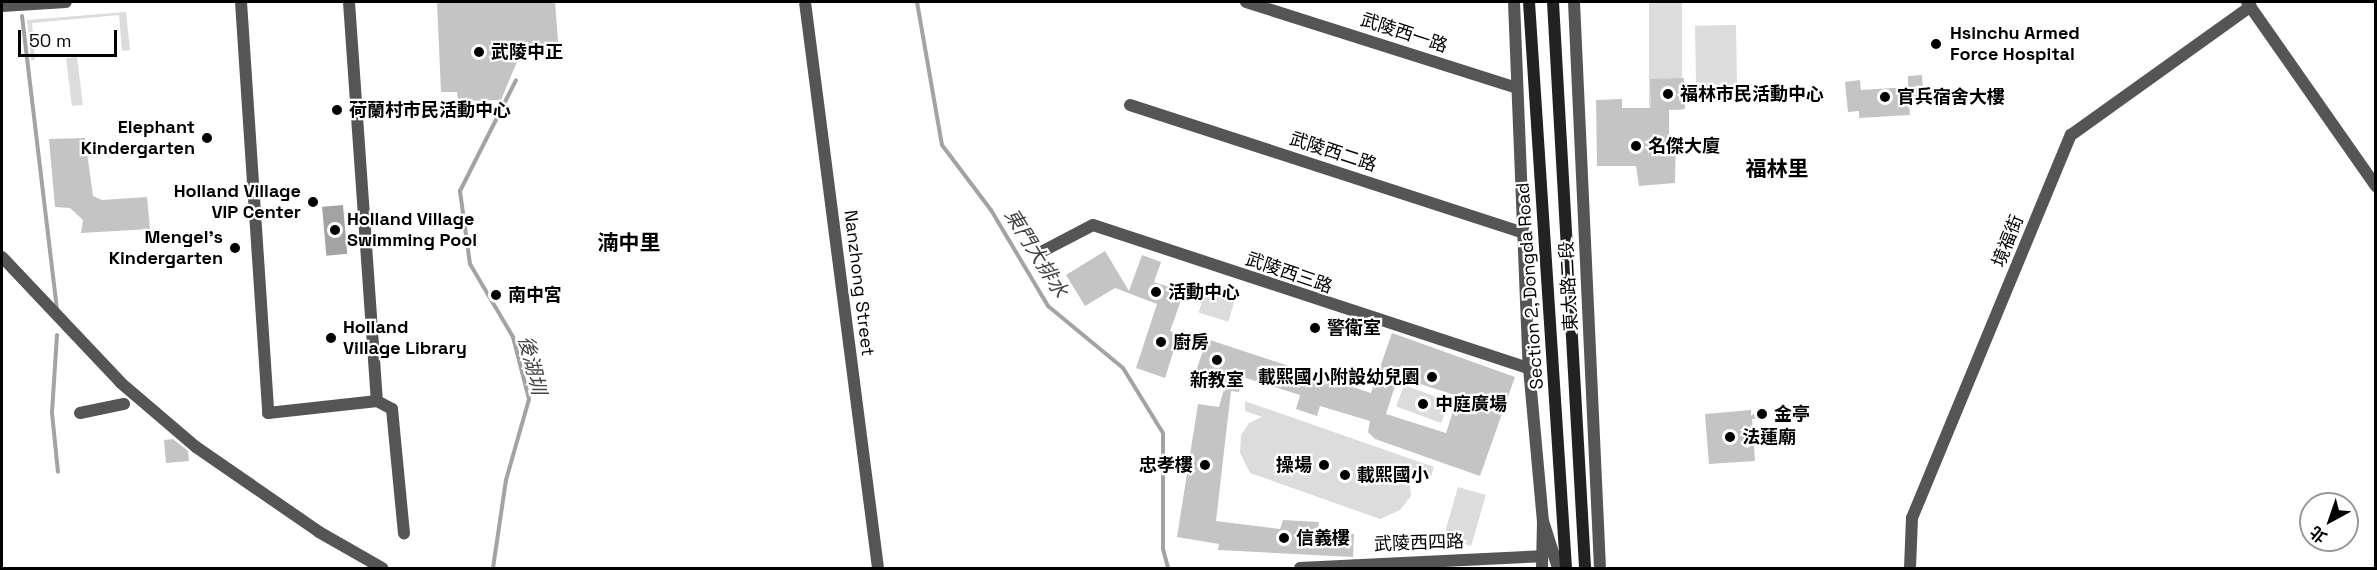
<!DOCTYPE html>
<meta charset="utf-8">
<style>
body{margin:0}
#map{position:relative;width:2377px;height:570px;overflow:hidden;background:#fff;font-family:"Space Grotesk","Noto Sans TC",sans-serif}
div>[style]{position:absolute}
.green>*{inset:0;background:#dcdcdc;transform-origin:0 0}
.water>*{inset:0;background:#a3a3a3;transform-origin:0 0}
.stream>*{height:4px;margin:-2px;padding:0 2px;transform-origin:2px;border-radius:2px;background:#a3a3a3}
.building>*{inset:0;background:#c4c4c4}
.minor>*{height:12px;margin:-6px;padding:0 6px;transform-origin:6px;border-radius:6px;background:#555}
.tertiary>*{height:12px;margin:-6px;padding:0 6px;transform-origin:6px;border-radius:6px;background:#555}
.secondary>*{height:12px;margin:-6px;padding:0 6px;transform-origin:6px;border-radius:6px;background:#222}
.dots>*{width:16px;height:16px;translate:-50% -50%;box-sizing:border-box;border:3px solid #fff;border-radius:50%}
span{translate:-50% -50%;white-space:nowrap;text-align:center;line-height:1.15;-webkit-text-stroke:4.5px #fff;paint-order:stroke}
.street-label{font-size:18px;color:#000}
.poi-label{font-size:18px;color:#000;font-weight:700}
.left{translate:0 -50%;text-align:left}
.right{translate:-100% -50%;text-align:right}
.water-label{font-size:20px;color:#444;font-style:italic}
.quarter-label{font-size:21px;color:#000;font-weight:700}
.frame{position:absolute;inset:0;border:3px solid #000;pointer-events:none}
.north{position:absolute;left:2299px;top:492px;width:60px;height:60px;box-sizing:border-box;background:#fff;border:2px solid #999;border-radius:50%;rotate:220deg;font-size:16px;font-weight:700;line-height:24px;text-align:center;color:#000}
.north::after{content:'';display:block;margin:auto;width:21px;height:27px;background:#000;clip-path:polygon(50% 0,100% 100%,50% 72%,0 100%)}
.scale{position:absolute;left:18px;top:30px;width:99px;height:27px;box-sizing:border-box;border:3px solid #000;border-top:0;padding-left:8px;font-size:18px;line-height:21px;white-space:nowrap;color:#000;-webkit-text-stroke:4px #fff;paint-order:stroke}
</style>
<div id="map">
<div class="green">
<div style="left:1649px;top:2px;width:33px;height:108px"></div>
<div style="clip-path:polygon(126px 12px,130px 50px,122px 51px,119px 15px,32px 23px,35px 60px,31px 60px,27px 20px)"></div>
<div style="left:1736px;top:25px;width:76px;height:41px;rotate:89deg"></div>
<div style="left:77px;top:57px;width:48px;height:11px;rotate:83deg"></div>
<div style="left:1208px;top:282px;width:31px;height:32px;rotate:17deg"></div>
<div style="left:1404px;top:385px;width:48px;height:23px;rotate:20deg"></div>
<div style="clip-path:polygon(1245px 401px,1434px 467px,1431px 477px,1408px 470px,1411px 496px,1400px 510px,1380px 519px,1250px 473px,1240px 453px,1241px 435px,1249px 423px,1262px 417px,1245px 411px)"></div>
<div style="left:1458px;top:487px;width:29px;height:53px;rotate:16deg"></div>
</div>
<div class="water">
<div style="left:343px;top:205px;width:49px;height:21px;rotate:85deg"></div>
</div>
<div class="stream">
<div style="left:917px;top:2px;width:145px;rotate:80.1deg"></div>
<div style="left:942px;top:145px;width:81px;rotate:53deg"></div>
<div style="left:991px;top:210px;width:112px;rotate:59.3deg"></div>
<div style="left:1048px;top:306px;width:97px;rotate:39.6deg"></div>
<div style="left:1123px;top:368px;width:76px;rotate:58.4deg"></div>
<div style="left:1163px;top:433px;width:116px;rotate:90deg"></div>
<div style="left:1163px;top:549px;width:20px;rotate:75deg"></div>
<div style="left:22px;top:16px;width:294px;rotate:83.2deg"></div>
<div style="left:57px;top:335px;width:78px;rotate:93.7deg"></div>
<div style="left:52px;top:413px;width:59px;rotate:84.2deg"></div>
<div style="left:493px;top:568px;width:89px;rotate:-81.6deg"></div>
<div style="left:506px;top:480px;width:84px;rotate:-74.1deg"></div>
<div style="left:529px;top:399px;width:64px;rotate:-104.5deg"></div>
<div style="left:513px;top:337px;width:85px;rotate:-120.5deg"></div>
<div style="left:470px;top:264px;width:74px;rotate:-97.8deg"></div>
<div style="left:460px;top:191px;width:124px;rotate:-63.2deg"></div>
</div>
<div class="building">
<div style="clip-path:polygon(437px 2px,555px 2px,559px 53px,519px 57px,501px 100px,458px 101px,457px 92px,441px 92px)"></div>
<div style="clip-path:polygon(1922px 75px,1924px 103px,1909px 104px,1910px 115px,1859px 118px,1859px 111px,1848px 112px,1845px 82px,1860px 80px,1861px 90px,1908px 87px,1908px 76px)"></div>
<div style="clip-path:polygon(1684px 78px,1685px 109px,1669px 110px,1669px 135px,1676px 135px,1675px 183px,1639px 186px,1636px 166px,1597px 166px,1596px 100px,1622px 99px,1622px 108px,1651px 108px,1650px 79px)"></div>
<div style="clip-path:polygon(85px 138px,93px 196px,102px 200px,147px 197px,150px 229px,81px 233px,83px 220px,70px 208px,55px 207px,49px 139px)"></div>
<div style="clip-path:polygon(1105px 251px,1129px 291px,1142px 255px,1161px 262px,1154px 282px,1184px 292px,1170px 331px,1179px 334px,1165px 378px,1136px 368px,1157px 304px,1115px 288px,1085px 306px,1066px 275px)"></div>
<div style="clip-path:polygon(evenodd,1392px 333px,1515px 377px,1480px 476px,1375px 439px,1368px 432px,1370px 421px,1320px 406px,1317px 416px,1296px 409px,1300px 395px,1243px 377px,1239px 392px,1231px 391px,1216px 521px,1280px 529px,1283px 520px,1319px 522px,1318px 531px,1354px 534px,1353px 557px,1218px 550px,1219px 544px,1177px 537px,1198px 404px,1219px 407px,1226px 382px,1196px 371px,1207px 339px,1371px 393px,1392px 333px,1398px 377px,1458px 396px,1446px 433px,1386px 414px,1398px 377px)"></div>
<div style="clip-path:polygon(1761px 408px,1768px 412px,1766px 418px,1752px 419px,1755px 461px,1709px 464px,1705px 414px,1751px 410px,1751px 416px)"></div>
<div style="clip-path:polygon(173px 439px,188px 451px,189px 461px,166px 463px,164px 440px)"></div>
</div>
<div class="minor">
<div style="left:241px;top:2px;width:412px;rotate:86.2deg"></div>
<div style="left:268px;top:413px;width:110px;rotate:-6.3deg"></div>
<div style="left:349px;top:2px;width:400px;rotate:86deg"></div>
<div style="left:377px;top:401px;width:17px;rotate:28deg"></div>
<div style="left:392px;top:409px;width:125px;rotate:84.5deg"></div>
<div style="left:805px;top:2px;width:571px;rotate:82.65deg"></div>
<div style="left:1246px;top:2px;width:284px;rotate:17.6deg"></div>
<div style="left:1130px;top:105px;width:413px;rotate:18deg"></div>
<div style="left:1043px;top:251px;width:56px;rotate:-27.5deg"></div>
<div style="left:1093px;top:225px;width:459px;rotate:18.2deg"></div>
<div style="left:80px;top:413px;width:45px;rotate:-11.6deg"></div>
<div style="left:1300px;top:568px;width:242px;rotate:-2.8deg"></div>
<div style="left:1542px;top:568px;width:46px;rotate:-88.8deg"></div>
<div style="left:1910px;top:568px;width:50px;rotate:-87.7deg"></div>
<div style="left:1912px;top:518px;width:415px;rotate:-67.5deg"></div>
<div style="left:2071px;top:135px;width:221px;rotate:-35.6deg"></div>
</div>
<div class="tertiary">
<div style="left:1514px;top:2px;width:366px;rotate:87.7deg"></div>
<div style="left:1529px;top:368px;width:154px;rotate:84.8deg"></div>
<div style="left:1543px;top:521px;width:49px;rotate:72.3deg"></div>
<div style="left:1574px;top:2px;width:567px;rotate:87.37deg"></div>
<div style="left:2247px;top:2px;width:225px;rotate:55deg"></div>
<div style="left:2px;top:6px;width:64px;rotate:-3.6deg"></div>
<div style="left:2px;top:257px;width:173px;rotate:46.6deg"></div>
<div style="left:121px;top:383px;width:99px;rotate:40.5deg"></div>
<div style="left:196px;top:447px;width:150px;rotate:34.6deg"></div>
<div style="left:319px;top:532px;width:73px;rotate:29.7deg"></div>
</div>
<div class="secondary">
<div style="left:1529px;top:2px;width:567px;rotate:86.26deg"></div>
<div style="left:1553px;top:2px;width:567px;rotate:86.76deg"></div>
</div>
<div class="dots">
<div style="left:1936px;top:44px;background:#000"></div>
<div style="left:479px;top:52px;background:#000"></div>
<div style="left:1668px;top:94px;background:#000"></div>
<div style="left:1885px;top:97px;background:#000"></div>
<div style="left:337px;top:110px;background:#000"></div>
<div style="left:207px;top:138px;background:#000"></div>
<div style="left:1636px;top:146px;background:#000"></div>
<div style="left:313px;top:202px;background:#000"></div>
<div style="left:335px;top:230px;background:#000"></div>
<div style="left:235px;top:248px;background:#000"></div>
<div style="left:1156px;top:292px;background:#000"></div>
<div style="left:496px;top:295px;background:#000"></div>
<div style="left:1315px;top:328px;background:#000"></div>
<div style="left:331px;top:338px;background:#000"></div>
<div style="left:1161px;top:342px;background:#000"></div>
<div style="left:1217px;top:360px;background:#000"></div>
<div style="left:1432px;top:377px;background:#000"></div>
<div style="left:1423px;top:404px;background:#000"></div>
<div style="left:1762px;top:414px;background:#000"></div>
<div style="left:1730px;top:437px;background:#000"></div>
<div style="left:1205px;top:465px;background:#000"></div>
<div style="left:1324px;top:465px;background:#000"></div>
<div style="left:1345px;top:475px;background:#000"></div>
<div style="left:1284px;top:538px;background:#000"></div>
</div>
<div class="street-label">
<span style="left:1404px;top:33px;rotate:18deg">武陵西一路</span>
<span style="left:1333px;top:152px;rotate:18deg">武陵西二路</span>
<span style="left:2008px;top:241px;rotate:-68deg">境福街</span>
<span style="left:1289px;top:273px;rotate:19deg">武陵西三路</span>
<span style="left:859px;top:283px;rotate:83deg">Nanzhong Street</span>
<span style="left:1530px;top:286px;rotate:-94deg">Section 2, Dongda Road</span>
<span style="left:1569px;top:286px;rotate:-93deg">東大路二段</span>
<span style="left:1419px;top:543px;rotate:-2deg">武陵西四路</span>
</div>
<div class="poi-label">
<span class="left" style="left:1950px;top:44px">Hsinchu Armed<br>Force Hospital</span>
<span class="left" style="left:491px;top:52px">武陵中正</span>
<span class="left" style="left:1680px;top:94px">福林市民活動中心</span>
<span class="left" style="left:1897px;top:97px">官兵宿舍大樓</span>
<span class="left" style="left:349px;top:110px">荷蘭村市民活動中心</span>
<span class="right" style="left:195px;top:138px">Elephant<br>Kindergarten</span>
<span class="left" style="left:1648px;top:146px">名傑大廈</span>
<span class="right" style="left:301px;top:202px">Holland Village<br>VIP Center</span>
<span class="left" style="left:347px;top:230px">Holland Village<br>Swimming Pool</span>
<span class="right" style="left:223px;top:248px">Mengel's<br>Kindergarten</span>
<span class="left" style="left:1168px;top:292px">活動中心</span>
<span class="left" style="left:508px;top:295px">南中宮</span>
<span class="left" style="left:343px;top:338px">Holland<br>Village Library</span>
<span class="left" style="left:1327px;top:328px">警衛室</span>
<span class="left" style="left:1173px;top:342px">廚房</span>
<span class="right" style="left:1420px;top:377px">載熙國小附設幼兒園</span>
<span style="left:1217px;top:380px">新教室</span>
<span class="left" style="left:1435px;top:404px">中庭廣場</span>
<span class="left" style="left:1774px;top:414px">金亭</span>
<span class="left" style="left:1742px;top:437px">法蓮廟</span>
<span class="right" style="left:1193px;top:465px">忠孝樓</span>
<span class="right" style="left:1312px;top:465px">操場</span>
<span class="left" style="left:1357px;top:475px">載熙國小</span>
<span class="left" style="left:1296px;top:538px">信義樓</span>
</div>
<div class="water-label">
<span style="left:1036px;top:253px;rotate:58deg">東門大排水</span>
<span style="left:532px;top:365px;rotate:76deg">後湖圳</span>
</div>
<div class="quarter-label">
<span style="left:1777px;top:169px">福林里</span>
<span style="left:629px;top:243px">湳中里</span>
</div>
<div class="frame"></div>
<div class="north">北</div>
<div class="scale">50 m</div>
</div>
